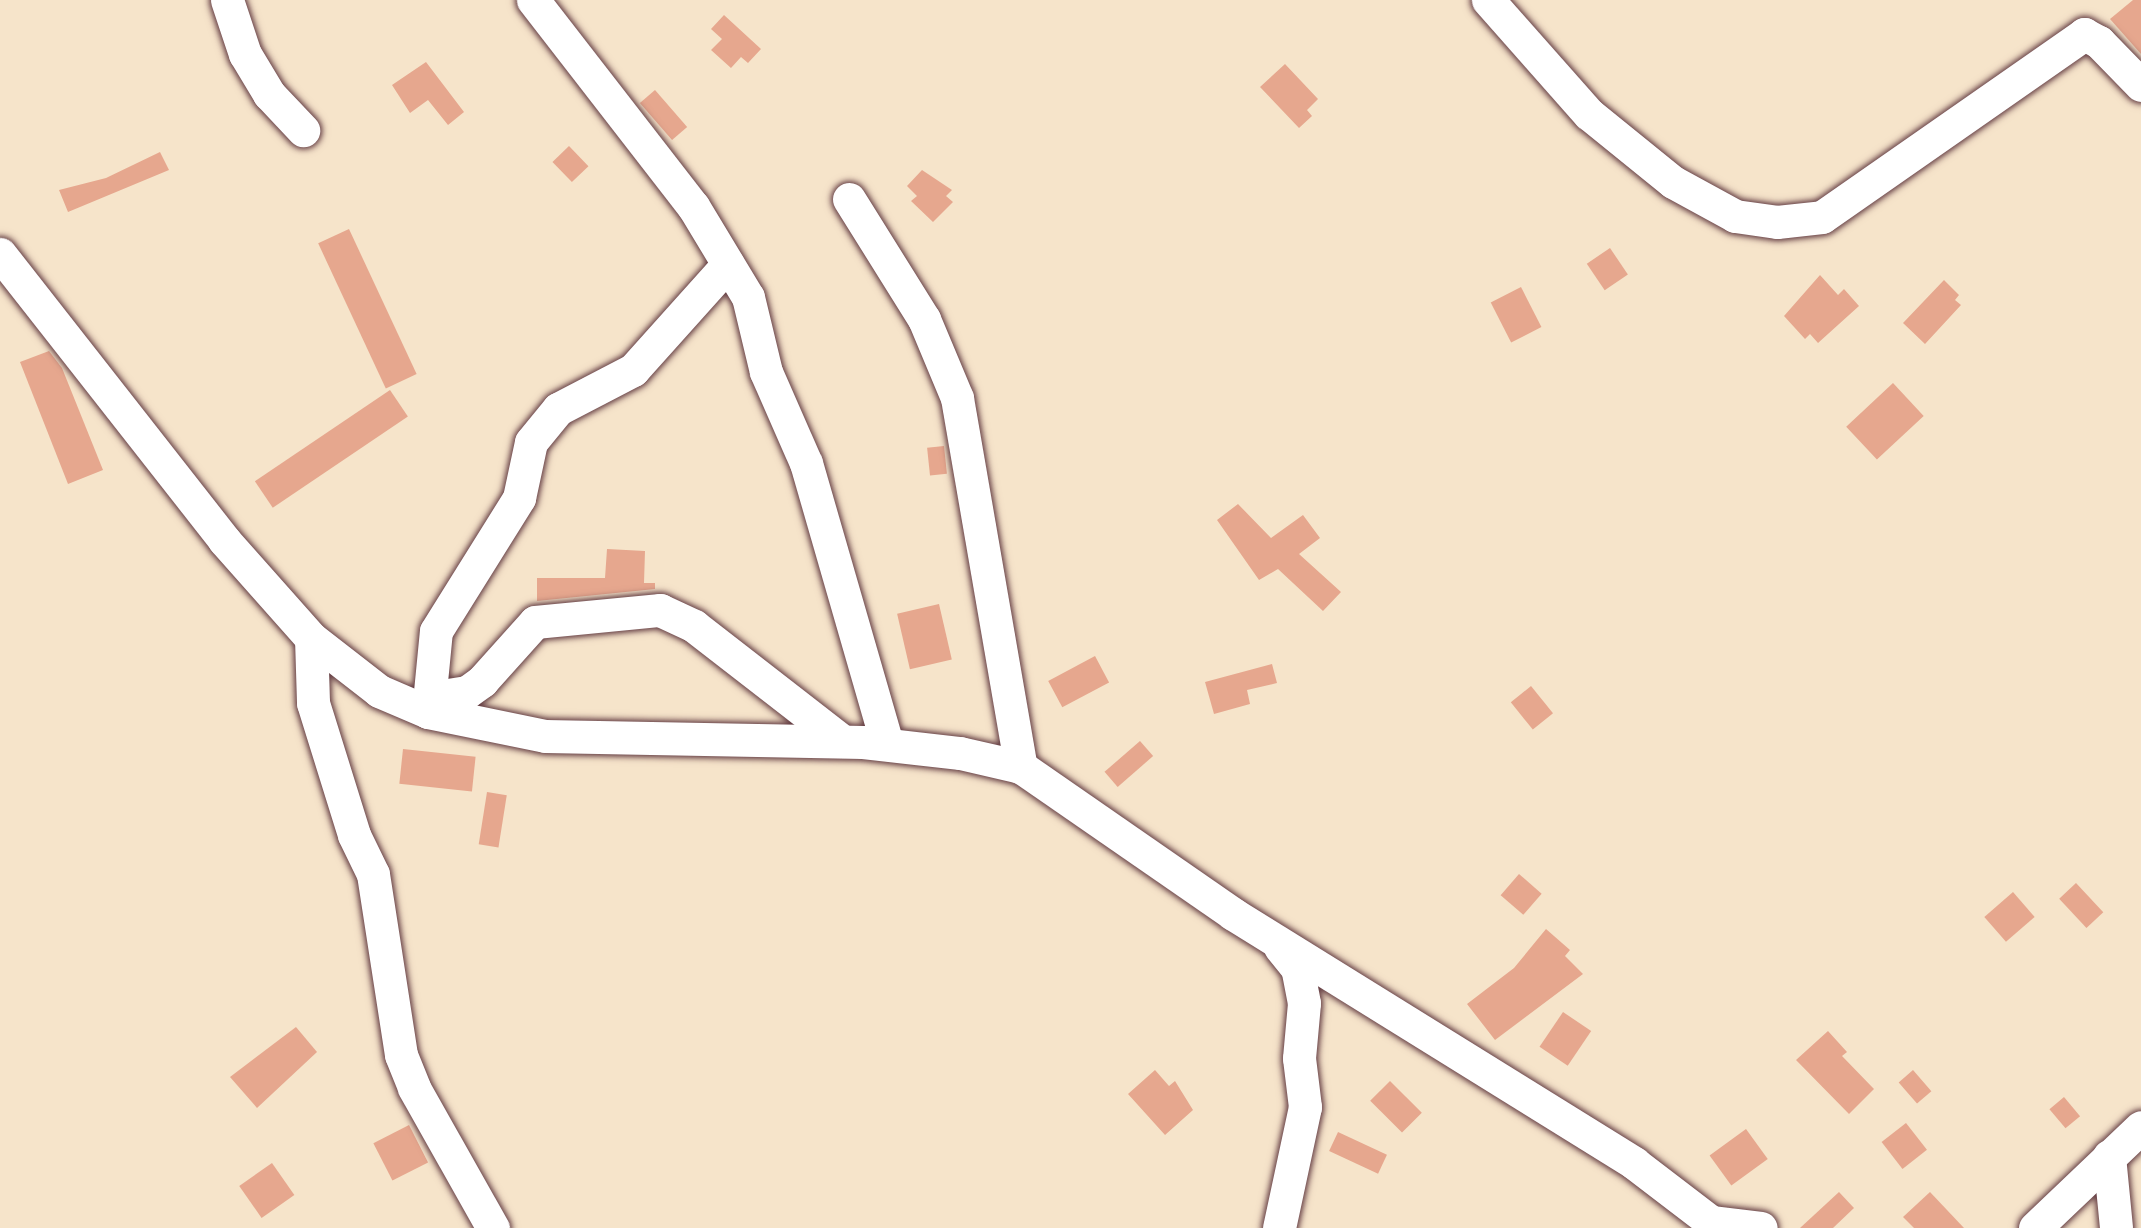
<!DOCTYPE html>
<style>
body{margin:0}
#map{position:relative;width:2141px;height:1228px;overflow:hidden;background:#f6e4ca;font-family:"IM FELL Double Pica",serif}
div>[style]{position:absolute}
.building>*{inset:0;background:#e6a78e;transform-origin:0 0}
.roads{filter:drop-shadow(0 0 3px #643d43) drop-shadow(0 0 3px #643d43)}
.minor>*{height:33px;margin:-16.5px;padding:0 16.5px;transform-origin:16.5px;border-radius:16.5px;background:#fff}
span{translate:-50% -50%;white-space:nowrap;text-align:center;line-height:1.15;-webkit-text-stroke:12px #fcf5e5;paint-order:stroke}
</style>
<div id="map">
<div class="building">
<div style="clip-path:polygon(2133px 0,2141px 0,2141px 54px,2110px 19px)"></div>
<div style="clip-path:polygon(724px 15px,761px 49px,748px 63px,741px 57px,731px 68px,711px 50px,722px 39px,711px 29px)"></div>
<div style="clip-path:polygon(426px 62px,464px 112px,448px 125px,428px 100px,410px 113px,392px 85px)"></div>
<div style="clip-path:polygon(1285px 64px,1318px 99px,1307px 110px,1312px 116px,1299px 128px,1260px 87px)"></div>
<div style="left:655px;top:90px;width:49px;height:20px;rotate:49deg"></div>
<div style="left:569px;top:146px;width:28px;height:23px;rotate:46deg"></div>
<div style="clip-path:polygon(160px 152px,169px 170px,68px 212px,59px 190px,106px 178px)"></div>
<div style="clip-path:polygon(922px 170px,952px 190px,946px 196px,953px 202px,933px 222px,911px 201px,917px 196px,907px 186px)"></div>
<div style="left:349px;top:229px;width:160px;height:34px;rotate:65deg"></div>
<div style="left:1610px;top:248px;width:32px;height:28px;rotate:56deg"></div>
<div style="clip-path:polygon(1820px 275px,1838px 295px,1844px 289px,1859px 306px,1818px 343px,1810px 334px,1805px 339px,1784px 316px)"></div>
<div style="clip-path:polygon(1944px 280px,1959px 295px,1955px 300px,1961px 305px,1925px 344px,1903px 323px)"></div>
<div style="left:1521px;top:287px;width:45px;height:34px;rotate:63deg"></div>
<div style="clip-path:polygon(49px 351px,62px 368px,103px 470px,68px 484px,20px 362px)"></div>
<div style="left:1893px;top:383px;width:45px;height:64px;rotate:47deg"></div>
<div style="left:390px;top:390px;width:32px;height:163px;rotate:56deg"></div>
<div style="left:944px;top:446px;width:28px;height:17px;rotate:84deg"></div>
<div style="clip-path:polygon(1238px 504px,1271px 538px,1303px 515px,1320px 538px,1299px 554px,1341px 592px,1323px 611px,1278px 569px,1259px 580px,1217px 520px)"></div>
<div style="clip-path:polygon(607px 549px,645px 551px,644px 583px,655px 583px,655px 589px,537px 601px,537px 578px,605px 578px)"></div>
<div style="left:939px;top:604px;width:57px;height:43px;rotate:77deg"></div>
<div style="left:1095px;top:656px;width:30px;height:53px;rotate:62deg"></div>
<div style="clip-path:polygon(1272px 664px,1277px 683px,1247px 690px,1250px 704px,1214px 714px,1205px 682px)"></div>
<div style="left:1531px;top:686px;width:35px;height:26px;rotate:51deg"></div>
<div style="left:1140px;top:741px;width:20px;height:47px;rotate:49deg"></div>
<div style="left:403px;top:749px;width:73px;height:35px;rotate:6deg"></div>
<div style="left:487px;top:792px;width:20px;height:53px;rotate:9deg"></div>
<div style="left:1519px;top:874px;width:30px;height:28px;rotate:41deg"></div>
<div style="left:2076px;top:883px;width:40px;height:23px;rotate:47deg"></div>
<div style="left:2013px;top:892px;width:33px;height:38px;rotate:49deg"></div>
<div style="clip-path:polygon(1546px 929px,1570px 950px,1565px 956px,1583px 974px,1495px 1040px,1467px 1004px,1514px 968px)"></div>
<div style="left:1563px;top:1012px;width:34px;height:42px;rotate:34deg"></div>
<div style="clip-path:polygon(296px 1027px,317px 1052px,257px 1108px,230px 1077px)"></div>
<div style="clip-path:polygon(1828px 1031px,1847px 1052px,1842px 1056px,1874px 1089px,1849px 1114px,1796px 1060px)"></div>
<div style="clip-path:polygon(1155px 1070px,1169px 1086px,1175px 1081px,1193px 1110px,1165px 1135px,1128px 1094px)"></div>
<div style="left:1913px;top:1070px;width:28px;height:19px;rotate:49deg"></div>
<div style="left:1390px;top:1081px;width:45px;height:28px;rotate:45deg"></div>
<div style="left:2064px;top:1097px;width:25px;height:19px;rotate:50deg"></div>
<div style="left:1906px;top:1123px;width:34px;height:31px;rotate:52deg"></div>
<div style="left:409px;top:1125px;width:42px;height:40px;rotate:63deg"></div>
<div style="left:1746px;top:1129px;width:37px;height:45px;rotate:54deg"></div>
<div style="left:1338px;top:1132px;width:54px;height:21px;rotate:25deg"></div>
<div style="left:272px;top:1163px;width:39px;height:40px;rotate:55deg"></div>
<div style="clip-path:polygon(1839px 1192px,1854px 1208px,1833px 1228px,1800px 1228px)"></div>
<div style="clip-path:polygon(1930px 1192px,1964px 1228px,1914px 1228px,1903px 1217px)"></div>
</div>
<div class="roads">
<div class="minor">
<div style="left:227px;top:0;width:57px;rotate:71.6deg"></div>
<div style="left:245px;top:54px;width:47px;rotate:59deg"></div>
<div style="left:269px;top:94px;width:50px;rotate:46.6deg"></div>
<div style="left:533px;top:0;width:261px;rotate:52.2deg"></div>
<div style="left:693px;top:206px;width:106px;rotate:58.9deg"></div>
<div style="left:748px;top:297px;width:77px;rotate:76.5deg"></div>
<div style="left:766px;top:372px;width:99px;rotate:66.3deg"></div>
<div style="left:806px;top:463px;width:292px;rotate:73.9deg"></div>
<div style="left:1488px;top:0;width:152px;rotate:48.5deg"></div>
<div style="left:1589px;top:114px;width:108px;rotate:39deg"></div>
<div style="left:1673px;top:182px;width:71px;rotate:28.7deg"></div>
<div style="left:1735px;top:216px;width:42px;rotate:8.1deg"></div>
<div style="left:1777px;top:222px;width:45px;rotate:-6.3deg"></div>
<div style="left:1822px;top:217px;width:320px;rotate:-34.9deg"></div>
<div style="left:2084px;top:34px;width:17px;rotate:28deg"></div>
<div style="left:2099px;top:42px;width:60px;rotate:45.7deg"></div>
<div style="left:849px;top:199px;width:142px;rotate:58deg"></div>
<div style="left:924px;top:319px;width:86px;rotate:67.3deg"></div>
<div style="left:957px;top:398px;width:375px;rotate:80.2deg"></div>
<div style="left:0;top:254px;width:363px;rotate:51.9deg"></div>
<div style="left:224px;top:540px;width:131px;rotate:48.4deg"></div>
<div style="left:311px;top:638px;width:86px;rotate:37.9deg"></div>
<div style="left:379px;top:691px;width:53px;rotate:23.2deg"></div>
<div style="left:428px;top:712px;width:119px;rotate:11.6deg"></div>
<div style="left:545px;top:736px;width:318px;rotate:1.1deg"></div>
<div style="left:863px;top:742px;width:98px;rotate:6.5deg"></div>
<div style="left:960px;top:753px;width:63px;rotate:12.9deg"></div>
<div style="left:1021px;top:767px;width:258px;rotate:34.7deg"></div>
<div style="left:1233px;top:914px;width:472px;rotate:31.8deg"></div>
<div style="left:1634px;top:1163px;width:107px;rotate:37.4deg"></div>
<div style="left:311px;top:638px;width:65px;rotate:88.2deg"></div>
<div style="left:313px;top:703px;width:138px;rotate:72.7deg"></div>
<div style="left:354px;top:835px;width:43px;rotate:64deg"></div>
<div style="left:373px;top:874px;width:183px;rotate:81.2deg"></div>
<div style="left:401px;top:1055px;width:35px;rotate:68deg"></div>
<div style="left:414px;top:1088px;width:161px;rotate:60.6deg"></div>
<div style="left:429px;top:698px;width:38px;rotate:-9deg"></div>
<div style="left:467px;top:692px;width:19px;rotate:-36deg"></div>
<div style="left:482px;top:681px;width:79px;rotate:-48.1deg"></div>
<div style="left:535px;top:622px;width:126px;rotate:-5.5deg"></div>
<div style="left:660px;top:610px;width:38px;rotate:25deg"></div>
<div style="left:694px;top:626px;width:187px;rotate:37.8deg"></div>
<div style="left:428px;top:712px;width:81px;rotate:-84.4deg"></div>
<div style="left:436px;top:631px;width:157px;rotate:-58deg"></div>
<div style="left:519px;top:498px;width:57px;rotate:-77.9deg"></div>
<div style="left:531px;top:442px;width:43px;rotate:-50.7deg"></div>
<div style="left:558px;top:409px;width:85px;rotate:-27.5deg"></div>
<div style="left:633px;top:370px;width:142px;rotate:-48.1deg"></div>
<div style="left:2109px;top:1156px;width:72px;rotate:84.4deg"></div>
<div style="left:1711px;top:1222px;width:50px;rotate:6.8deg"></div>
<div style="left:1279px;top:1228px;width:124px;rotate:-77.9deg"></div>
<div style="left:1305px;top:1107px;width:49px;rotate:-97deg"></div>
<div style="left:1299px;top:1058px;width:55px;rotate:-84.8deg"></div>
<div style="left:1304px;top:1003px;width:36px;rotate:-101deg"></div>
<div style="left:1297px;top:968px;width:27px;rotate:-129deg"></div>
<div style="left:2035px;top:1228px;width:146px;rotate:-43.6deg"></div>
</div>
</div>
</div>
